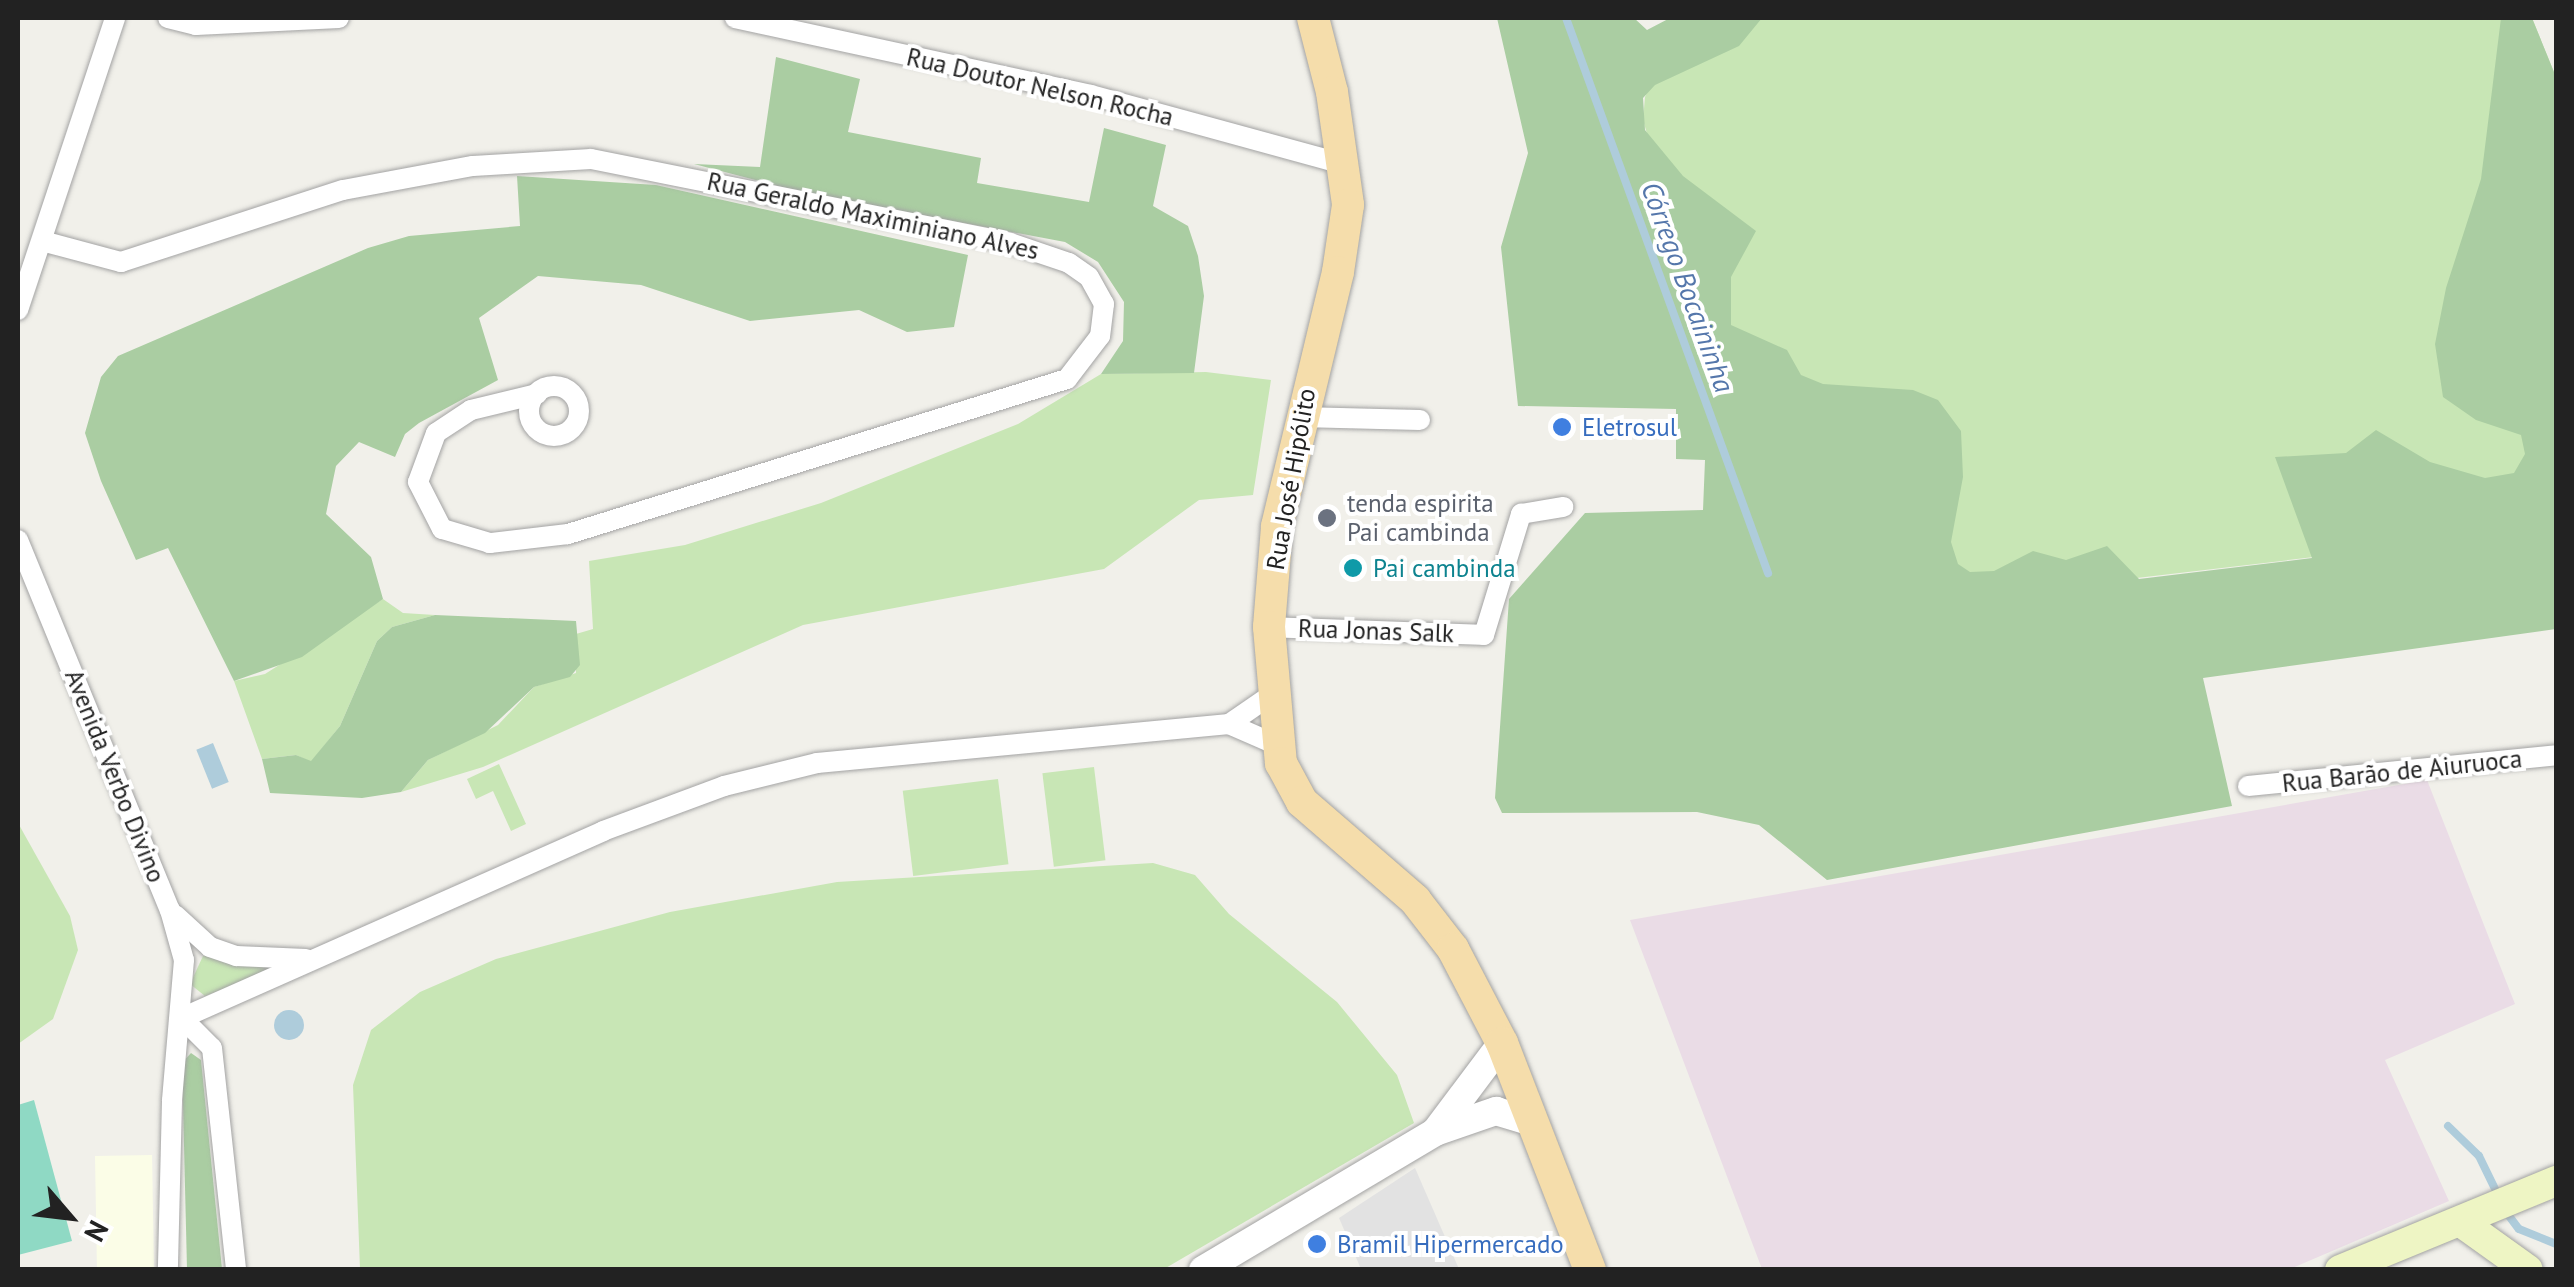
<!DOCTYPE html>
<meta charset="utf-8">
<style>
body{margin:0}
#map{position:relative;width:2574px;height:1287px;overflow:hidden;background:#f1f0ea;font-family:"PT Sans",sans-serif}
div>[style]{position:absolute}
.industrial>*{inset:0;background:#eadce6}
.education>*{inset:0;background:#fbfde7;transform-origin:0 0}
.grass>*{inset:0;background:#c8e6b5;transform-origin:0 0}
.forest>*{inset:0;background:#aacda2}
.pitch>*{inset:0;background:#8fd9c4}
.parking>*{inset:0;background:#e2e2e2}
.water>*{inset:0;background:#aeccdb;transform-origin:0 0}
.round{border-radius:50%}
.stream>*{height:8px;margin:-4px;padding:0 4px;transform-origin:4px;border-radius:4px;background:#aeccdb}
.roads{filter:drop-shadow(0 0 2px #a3a3a3) drop-shadow(0 0 2px #a3a3a3)}
.minor>*{height:20px;margin:-10px;padding:0 10px;transform-origin:10px;border-radius:10px;background:#fff}
.minor>.ring{margin:-10px;padding:0;box-sizing:content-box;background:none;border:20px solid #fff;border-radius:50%}
.tertiary>*{height:28px;margin:-14px;padding:0 14px;transform-origin:14px;border-radius:14px;background:#fff}
.secondary>*{height:30px;margin:-15px;padding:0 15px;transform-origin:15px;border-radius:15px;background:#eef5c4}
.primary>*{height:32px;margin:-16px;padding:0 16px;transform-origin:16px;border-radius:16px;background:#f5ddab}
.dots>*{width:28px;height:28px;translate:-50% -50%;box-sizing:border-box;border:5px solid #fff;border-radius:50%}
span{translate:-50% -50%;white-space:nowrap;text-align:center;line-height:1.15;-webkit-text-stroke:8px #fff;paint-order:stroke}
.street-label{font-size:25px;color:#222}
.shop-label{font-size:25px;color:#366cbe}
.left{translate:0 -50%;text-align:left}
.worship-label{font-size:25px;color:#5b616d}
.culture-label{font-size:25px;color:#0d838f}
.water-label{font-size:28px;color:#5577ab;font-style:italic}
.frame{position:absolute;inset:0;border:20px solid #222;pointer-events:none}
.north{position:absolute;left:20px;top:1167px;width:100px;height:100px;-webkit-text-stroke:8px #fff;paint-order:stroke;rotate:118deg;font-size:28px;font-weight:700;line-height:40px;text-align:center;color:#222}
.north::after{content:'';display:block;margin:auto;width:35px;height:45px;background:#222;clip-path:polygon(50% 0,100% 100%,50% 72%,0 100%)}
</style>
<div id="map">
<div class="industrial">
<div style="clip-path:polygon(2427px 780px,2515px 1004px,2385px 1060px,2449px 1201px,2290px 1269px,1762px 1269px,1630px 920px)"></div>
</div>
<div class="education">
<div style="left:152px;top:1155px;width:114px;height:57px;rotate:89deg"></div>
</div>
<div class="grass">
<div style="clip-path:polygon(1680px 18px,2532px 18px,2556px 77px,2556px 629px,2357px 552px,2077px 585px,1839px 560px,1658px 171px,1643px 120px,1645px 97px)"></div>
<div style="clip-path:polygon(1206px 372px,1271px 380px,1253px 495px,1199px 500px,1104px 569px,803px 625px,483px 767px,401px 792px,428px 760px,498px 725px,534px 687px,576px 673px,576px 634px,593px 629px,589px 561px,685px 545px,821px 503px,1018px 424px,1101px 374px)"></div>
<div style="clip-path:polygon(383px 599px,403px 613px,435px 615px,392px 627px,377px 641px,340px 726px,311px 762px,296px 755px,262px 759px,234px 681px,265px 674px)"></div>
<div style="clip-path:polygon(499px 764px,526px 824px,511px 831px,493px 791px,476px 799px,467px 779px)"></div>
<div style="left:1094px;top:767px;width:94px;height:52px;rotate:83deg"></div>
<div style="left:998px;top:779px;width:86px;height:96px;rotate:83deg"></div>
<div style="clip-path:polygon(18px 823px,70px 916px,78px 950px,53px 1019px,18px 1044px)"></div>
<div style="clip-path:polygon(1153px 863px,1195px 875px,1229px 914px,1337px 1002px,1397px 1075px,1414px 1123px,1164px 1269px,360px 1269px,353px 1085px,371px 1030px,420px 992px,496px 959px,670px 912px,837px 882px)"></div>
<div style="clip-path:polygon(203px 956px,210px 955px,298px 962px,205px 996px,190px 984px)"></div>
</div>
<div class="forest">
<div style="clip-path:polygon(1497px 18px,1634px 18px,1647px 30px,1670px 18px,1762px 18px,1739px 46px,1655px 85px,1643px 98px,1645px 130px,1683px 176px,1756px 231px,1731px 277px,1731px 325px,1787px 350px,1801px 375px,1823px 384px,1913px 390px,1938px 400px,1961px 431px,1963px 477px,1951px 542px,1958px 564px,1970px 572px,1994px 571px,2033px 551px,2066px 560px,2107px 546px,2139px 579px,2312px 558px,2275px 457px,2346px 453px,2376px 430px,2430px 462px,2485px 478px,2514px 473px,2525px 454px,2521px 435px,2476px 420px,2443px 397px,2435px 344px,2446px 288px,2481px 179px,2501px 18px,2532px 18px,2556px 77px,2556px 629px,2203px 678px,2232px 806px,1827px 880px,1759px 825px,1697px 812px,1502px 813px,1495px 798px,1509px 599px,1585px 513px,1703px 510px,1705px 460px,1676px 459px,1676px 409px,1518px 406px,1501px 247px,1528px 153px)"></div>
<div style="clip-path:polygon(776px 57px,860px 79px,848px 132px,981px 158px,977px 183px,1089px 202px,1104px 128px,1166px 145px,1153px 206px,1188px 226px,1198px 256px,1204px 296px,1194px 373px,1101px 374px,1123px 341px,1124px 302px,1098px 262px,1065px 242px,805px 193px,694px 164px,760px 167px)"></div>
<div style="clip-path:polygon(517px 176px,656px 185px,968px 255px,954px 327px,907px 332px,859px 310px,750px 321px,641px 285px,538px 276px,479px 318px,498px 380px,419px 423px,405px 434px,395px 457px,359px 442px,336px 466px,326px 514px,371px 557px,383px 599px,302px 657px,234px 681px,168px 548px,136px 560px,101px 481px,85px 433px,101px 377px,118px 356px,368px 248px,409px 236px,520px 226px)"></div>
<div style="clip-path:polygon(435px 615px,576px 621px,580px 665px,570px 677px,534px 687px,485px 733px,428px 760px,401px 792px,362px 798px,270px 793px,262px 759px,296px 755px,311px 761px,340px 726px,377px 641px,392px 627px)"></div>
<div style="clip-path:polygon(191px 1053px,201px 1060px,222px 1269px,187px 1269px,182px 1063px)"></div>
</div>
<div class="pitch">
<div style="clip-path:polygon(34px 1100px,72px 1241px,18px 1255px,18px 1105px)"></div>
</div>
<div class="parking">
<div style="clip-path:polygon(1415px 1168px,1459px 1269px,1361px 1269px,1339px 1218px)"></div>
</div>
<div class="water">
<div style="left:213px;top:743px;width:42px;height:18px;rotate:68deg"></div>
<div class="round" style="left:274px;top:1010px;width:30px;height:30px"></div>
</div>
<div class="stream">
<div style="left:1566px;top:18px;width:591px;rotate:70deg"></div>
<div style="left:2448px;top:1126px;width:43px;rotate:44.1deg"></div>
<div style="left:2479px;top:1156px;width:48px;rotate:64deg"></div>
<div style="left:2506px;top:1212px;width:21px;rotate:53deg"></div>
<div style="left:2519px;top:1229px;width:40px;rotate:22deg"></div>
</div>
<div class="roads">
<div class="minor">
<div style="left:168px;top:18px;width:29px;rotate:14deg"></div>
<div style="left:196px;top:25px;width:143px;rotate:-2.8deg"></div>
<div style="left:735px;top:18px;width:364px;rotate:12.2deg"></div>
<div style="left:1091px;top:95px;width:261px;rotate:15.3deg"></div>
<div style="left:42px;top:241px;width:82px;rotate:14.9deg"></div>
<div style="left:121px;top:262px;width:233px;rotate:-18deg"></div>
<div style="left:343px;top:190px;width:132px;rotate:-10.5deg"></div>
<div style="left:473px;top:166px;width:118px;rotate:-3.4deg"></div>
<div style="left:591px;top:159px;width:427px;rotate:11.3deg"></div>
<div style="left:1010px;top:243px;width:62px;rotate:18.7deg"></div>
<div style="left:1069px;top:263px;width:24px;rotate:35deg"></div>
<div style="left:1089px;top:277px;width:31px;rotate:61deg"></div>
<div style="left:1104px;top:304px;width:32px;rotate:97deg"></div>
<div style="left:1100px;top:336px;width:54px;rotate:127.5deg"></div>
<div style="left:1067px;top:379px;width:523px;rotate:162.74deg"></div>
<div style="left:568px;top:534px;width:79px;rotate:173.4deg"></div>
<div style="left:490px;top:543px;width:50px;rotate:-163.7deg"></div>
<div style="left:442px;top:529px;width:53px;rotate:-117.1deg"></div>
<div style="left:418px;top:482px;width:52px;rotate:-69.8deg"></div>
<div style="left:436px;top:433px;width:42px;rotate:-33.3deg"></div>
<div style="left:471px;top:410px;width:68px;rotate:-13.6deg"></div>
<div style="left:18px;top:310px;width:308px;rotate:-71.6deg"></div>
<div class="ring" style="left:529px;top:386px;width:30px;height:30px"></div>
<div style="left:1300px;top:417px;width:120px;rotate:1.4deg"></div>
<div style="left:18px;top:540px;width:400px;rotate:67.7deg"></div>
<div style="left:170px;top:910px;width:52px;rotate:74.4deg"></div>
<div style="left:184px;top:960px;width:142px;rotate:94.9deg"></div>
<div style="left:172px;top:1101px;width:169px;rotate:91.4deg"></div>
<div style="left:1269px;top:627px;width:215px;rotate:2.1deg"></div>
<div style="left:1484px;top:635px;width:127px;rotate:-73deg"></div>
<div style="left:1521px;top:514px;width:43px;rotate:-9.5deg"></div>
<div style="left:1229px;top:724px;width:51px;rotate:-34.6deg"></div>
<div style="left:2248px;top:786px;width:310px;rotate:-5.7deg"></div>
<div style="left:175px;top:915px;width:47px;rotate:42.4deg"></div>
<div style="left:210px;top:947px;width:28px;rotate:19deg"></div>
<div style="left:236px;top:956px;width:70px;rotate:2.5deg"></div>
<div style="left:182px;top:1018px;width:461px;rotate:-23.9deg"></div>
<div style="left:603px;top:831px;width:129px;rotate:-20.4deg"></div>
<div style="left:724px;top:786px;width:96px;rotate:-13.9deg"></div>
<div style="left:817px;top:763px;width:414px;rotate:-5.4deg"></div>
<div style="left:1229px;top:724px;width:52px;rotate:23.6deg"></div>
<div style="left:182px;top:1018px;width:42px;rotate:45deg"></div>
<div style="left:212px;top:1048px;width:223px;rotate:83.8deg"></div>
</div>
<div class="tertiary">
<div style="left:1436px;top:1131px;width:110px;rotate:-53.1deg"></div>
<div style="left:1203px;top:1270px;width:270px;rotate:-30.7deg"></div>
<div style="left:1435px;top:1132px;width:65px;rotate:-19deg"></div>
<div style="left:1496px;top:1111px;width:39px;rotate:17deg"></div>
</div>
<div class="secondary">
<div style="left:2461px;top:1222px;width:82px;rotate:35.6deg"></div>
<div style="left:2340px;top:1270px;width:234px;rotate:-22.4deg"></div>
</div>
<div class="primary">
<div style="left:1313px;top:18px;width:76px;rotate:75.6deg"></div>
<div style="left:1332px;top:92px;width:114px;rotate:81.9deg"></div>
<div style="left:1348px;top:205px;width:68px;rotate:98.5deg"></div>
<div style="left:1338px;top:272px;width:262px;rotate:103.5deg"></div>
<div style="left:1277px;top:527px;width:100px;rotate:94.6deg"></div>
<div style="left:1269px;top:627px;width:137px;rotate:85deg"></div>
<div style="left:1281px;top:763px;width:44px;rotate:61.7deg"></div>
<div style="left:1302px;top:802px;width:150px;rotate:40.9deg"></div>
<div style="left:1415px;top:900px;width:62px;rotate:52.2deg"></div>
<div style="left:1453px;top:949px;width:106px;rotate:62.5deg"></div>
<div style="left:1502px;top:1043px;width:243px;rotate:68.8deg"></div>
</div>
</div>
<div class="dots">
<div style="left:1562px;top:427px;background:#3f7fe0"></div>
<div style="left:1327px;top:518px;background:#6b7280"></div>
<div style="left:1353px;top:568px;background:#0f9aa8"></div>
<div style="left:1317px;top:1244px;background:#3f7fe0"></div>
</div>
<div class="street-label">
<span style="left:1040px;top:87px;rotate:13deg">Rua Doutor Nelson Rocha</span>
<span style="left:873px;top:216px;rotate:12deg">Rua Geraldo Maximiniano Alves</span>
<span style="left:1291px;top:479px;rotate:-80deg">Rua José Hipólito</span>
<span style="left:1376px;top:631px;rotate:2deg">Rua Jonas Salk</span>
<span style="left:2402px;top:771px;rotate:-6deg">Rua Barão de Aiuruoca</span>
<span style="left:115px;top:776px;rotate:68deg">Avenida Verbo Divino</span>
</div>
<div class="shop-label">
<span class="left" style="left:1582px;top:427px">Eletrosul</span>
<span class="left" style="left:1337px;top:1244px">Bramil Hipermercado</span>
</div>
<div class="worship-label">
<span class="left" style="left:1347px;top:518px">tenda espirita<br>Pai cambinda</span>
</div>
<div class="culture-label">
<span class="left" style="left:1373px;top:568px">Pai cambinda</span>
</div>
<div class="water-label">
<span style="left:1688px;top:287px;rotate:70deg">Córrego Bocaininha</span>
</div>
<div class="frame"></div>
<div class="north">N</div>
</div>
